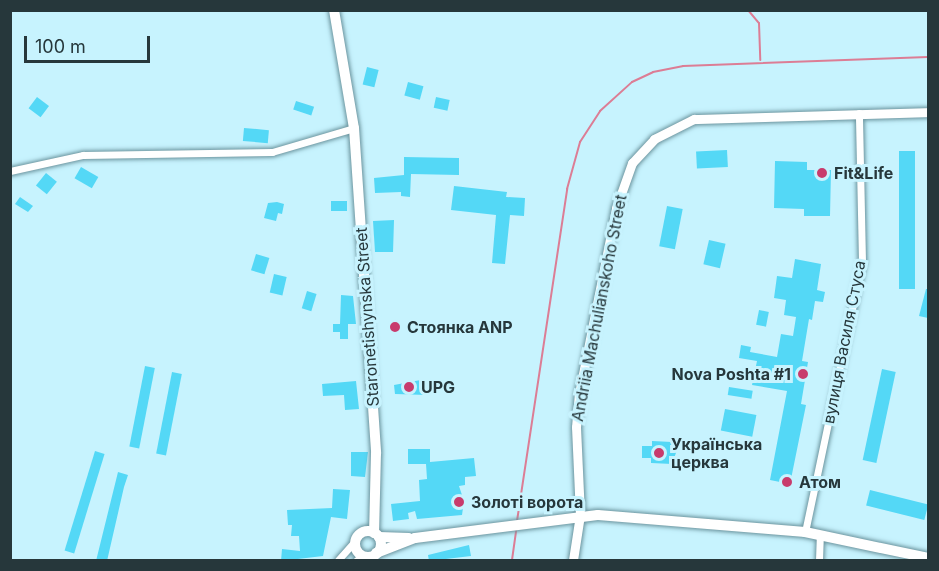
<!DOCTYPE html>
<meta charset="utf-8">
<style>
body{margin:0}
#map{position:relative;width:939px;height:571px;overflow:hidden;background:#c7f3fe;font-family:Inter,sans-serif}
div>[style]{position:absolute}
.stream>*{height:2px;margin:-1px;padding:0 1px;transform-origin:1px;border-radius:1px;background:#dc7d95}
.building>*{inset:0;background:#54d8f6;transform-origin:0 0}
.roads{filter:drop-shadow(0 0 2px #6b949e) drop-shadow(0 0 2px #6b949e)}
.minor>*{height:7px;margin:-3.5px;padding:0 3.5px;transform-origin:3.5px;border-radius:3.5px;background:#fff}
.tertiary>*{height:9px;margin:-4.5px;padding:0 4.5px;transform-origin:4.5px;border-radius:4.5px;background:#fff}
.secondary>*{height:10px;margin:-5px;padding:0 5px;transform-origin:5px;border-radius:5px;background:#fff}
.secondary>.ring{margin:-5px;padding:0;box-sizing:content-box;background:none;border:10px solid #fff;border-radius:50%}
.dots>*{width:16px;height:16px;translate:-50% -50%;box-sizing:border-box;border:3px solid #c7f3fe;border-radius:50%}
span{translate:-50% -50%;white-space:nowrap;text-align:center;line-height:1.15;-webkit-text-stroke:6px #c7f3fe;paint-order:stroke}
.poi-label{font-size:16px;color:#26373b;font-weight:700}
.left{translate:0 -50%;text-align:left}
.right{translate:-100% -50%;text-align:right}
.street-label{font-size:16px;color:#26373b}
.frame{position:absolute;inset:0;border:12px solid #26373b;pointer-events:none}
.scale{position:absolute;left:24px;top:36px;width:126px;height:27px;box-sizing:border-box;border:3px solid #26373b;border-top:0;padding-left:8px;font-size:18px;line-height:21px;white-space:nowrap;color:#26373b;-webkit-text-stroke:4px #c7f3fe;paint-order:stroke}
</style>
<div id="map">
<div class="stream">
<div style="left:748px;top:10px;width:17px;rotate:50deg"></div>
<div style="left:759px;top:23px;width:37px;rotate:88deg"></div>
<div style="left:517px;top:521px;width:336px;rotate:-81.4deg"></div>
<div style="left:567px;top:189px;width:49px;rotate:-74.5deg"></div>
<div style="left:580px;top:142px;width:37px;rotate:-57deg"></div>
<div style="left:600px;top:111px;width:43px;rotate:-42.2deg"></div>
<div style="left:632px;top:82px;width:23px;rotate:-25deg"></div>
<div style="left:653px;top:72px;width:31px;rotate:-11deg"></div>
<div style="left:683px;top:66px;width:245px;rotate:-2.1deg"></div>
<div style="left:512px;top:560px;width:30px;rotate:-82deg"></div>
</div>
<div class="building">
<div style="left:367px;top:67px;width:12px;height:18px;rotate:14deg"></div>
<div style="left:408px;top:82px;width:16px;height:14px;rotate:15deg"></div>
<div style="left:37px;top:97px;width:15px;height:14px;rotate:37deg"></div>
<div style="left:436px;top:97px;width:14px;height:11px;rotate:12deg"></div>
<div style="left:296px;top:101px;width:19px;height:9px;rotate:18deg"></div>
<div style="left:244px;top:128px;width:25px;height:13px;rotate:5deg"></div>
<div style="left:727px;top:150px;width:17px;height:31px;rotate:87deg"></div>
<div style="left:899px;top:151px;width:16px;height:138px"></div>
<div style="clip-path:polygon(404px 157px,459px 158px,459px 175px,411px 174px,410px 197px,401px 196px,401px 192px,375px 193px,374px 178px,404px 175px)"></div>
<div style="clip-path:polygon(775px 161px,807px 162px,807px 170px,831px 170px,830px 216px,804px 216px,804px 209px,774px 208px)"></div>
<div style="left:81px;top:167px;width:20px;height:13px;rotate:30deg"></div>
<div style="left:46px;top:173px;width:14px;height:16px;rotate:39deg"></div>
<div style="clip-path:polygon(454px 186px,507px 192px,506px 197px,525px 198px,524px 216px,510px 215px,505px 264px,492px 263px,496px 215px,451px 210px)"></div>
<div style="clip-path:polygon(20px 197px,33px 206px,28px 212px,15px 204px)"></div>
<div style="left:331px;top:201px;width:16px;height:10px"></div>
<div style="clip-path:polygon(277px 202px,284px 204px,282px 214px,278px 213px,276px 221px,264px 218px,268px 203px)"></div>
<div style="left:667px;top:206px;width:16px;height:41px;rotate:11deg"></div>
<div style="clip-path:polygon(394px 220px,393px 252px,375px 252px,373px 221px)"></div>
<div style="left:709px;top:240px;width:17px;height:25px;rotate:13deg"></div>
<div style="left:256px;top:254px;width:14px;height:17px;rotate:17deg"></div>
<div style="clip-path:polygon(795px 259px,821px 264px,817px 290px,825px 292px,823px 302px,815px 301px,812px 320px,809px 319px,802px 361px,808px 362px,801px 404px,806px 405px,790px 484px,770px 480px,787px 391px,752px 385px,757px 361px,739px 358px,741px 345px,751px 347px,750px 352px,777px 357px,781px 334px,793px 336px,796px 317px,784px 315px,786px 300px,774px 298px,777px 276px,792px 278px)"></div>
<div style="left:274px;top:274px;width:13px;height:19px;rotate:13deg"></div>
<div style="clip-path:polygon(926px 289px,928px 289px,928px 318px,919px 316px)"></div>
<div style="left:307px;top:291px;width:10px;height:18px;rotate:17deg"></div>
<div style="clip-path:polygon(341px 295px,353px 296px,356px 324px,348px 324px,348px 339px,340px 339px,340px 332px,333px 332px,333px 324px,340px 324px)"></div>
<div style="left:759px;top:310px;width:10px;height:15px;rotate:11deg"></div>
<div style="left:145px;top:366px;width:10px;height:82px;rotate:11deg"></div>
<div style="left:882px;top:369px;width:14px;height:93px;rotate:12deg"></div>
<div style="left:172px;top:372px;width:10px;height:83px;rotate:11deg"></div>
<div style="clip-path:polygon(426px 379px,427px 395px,395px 394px,394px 385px)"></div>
<div style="clip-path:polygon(356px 381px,359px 409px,345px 410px,344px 395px,323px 396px,322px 384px)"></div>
<div style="left:729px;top:387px;width:24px;height:8px;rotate:9deg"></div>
<div style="left:725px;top:409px;width:32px;height:22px;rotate:11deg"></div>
<div style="clip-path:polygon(652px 441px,672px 442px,677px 450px,672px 464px,651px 463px,651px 458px,642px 458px,642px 446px,652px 446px)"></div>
<div style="clip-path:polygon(408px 449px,430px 449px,430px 462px,474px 458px,476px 476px,465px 477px,465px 485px,459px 486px,464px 501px,462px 515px,417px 519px,415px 511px,408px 513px,409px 519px,393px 521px,391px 504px,420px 501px,419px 480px,427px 479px,426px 464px,408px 464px)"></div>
<div style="left:95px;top:451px;width:10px;height:104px;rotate:17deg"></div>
<div style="clip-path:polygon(351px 452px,368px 452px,365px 477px,351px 476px)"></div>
<div style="clip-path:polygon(118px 472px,128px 475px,124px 487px,107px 561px,96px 561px)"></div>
<div style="clip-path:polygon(333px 489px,350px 490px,347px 519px,331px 517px,323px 556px,281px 561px,282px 549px,300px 551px,299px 536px,291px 536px,292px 525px,288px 525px,287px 510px,332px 508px)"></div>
<div style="left:870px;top:490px;width:60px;height:16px;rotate:14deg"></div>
<div style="clip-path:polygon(469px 545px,471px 556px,429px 561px,428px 555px)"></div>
</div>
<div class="roads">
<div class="minor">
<div style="left:10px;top:171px;width:75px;rotate:-12.4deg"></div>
<div style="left:83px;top:155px;width:189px;rotate:-0.9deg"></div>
<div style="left:272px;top:152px;width:85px;rotate:-16.3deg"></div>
<div style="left:805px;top:532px;width:277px;rotate:-78.1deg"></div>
<div style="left:862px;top:261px;width:148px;rotate:-91.2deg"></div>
<div style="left:338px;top:560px;width:25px;rotate:-48deg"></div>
<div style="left:357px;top:560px;width:10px;rotate:-24deg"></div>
<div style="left:819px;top:560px;width:26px;rotate:-88deg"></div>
</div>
<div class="tertiary">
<div style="left:573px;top:560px;width:46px;rotate:-81.2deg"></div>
<div style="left:580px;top:515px;width:88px;rotate:-92.6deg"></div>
<div style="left:576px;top:427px;width:33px;rotate:-85deg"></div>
<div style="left:579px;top:394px;width:190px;rotate:-78.7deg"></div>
<div style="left:616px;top:208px;width:48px;rotate:-70.4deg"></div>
<div style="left:632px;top:163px;width:33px;rotate:-47deg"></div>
<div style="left:654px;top:139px;width:45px;rotate:-26.6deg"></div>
<div style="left:694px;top:119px;width:234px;rotate:-1.7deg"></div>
</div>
<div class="secondary">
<div style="left:334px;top:10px;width:120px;rotate:80.4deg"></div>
<div style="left:354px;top:128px;width:326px;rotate:86.1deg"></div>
<div style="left:376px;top:453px;width:80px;rotate:91.4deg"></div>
<div class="ring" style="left:355px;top:531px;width:16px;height:16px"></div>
<div style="left:379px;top:537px;width:30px;rotate:2deg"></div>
<div style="left:376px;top:553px;width:42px;rotate:-21deg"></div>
<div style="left:415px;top:538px;width:184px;rotate:-7.2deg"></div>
<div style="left:598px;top:515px;width:208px;rotate:4.7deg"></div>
<div style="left:805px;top:532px;width:126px;rotate:11.9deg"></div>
</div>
</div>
<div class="dots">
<div style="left:822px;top:173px;background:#c83b6c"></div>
<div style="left:395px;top:327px;background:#c83b6c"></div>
<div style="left:803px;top:374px;background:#c83b6c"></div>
<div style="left:409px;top:387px;background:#c83b6c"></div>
<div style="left:659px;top:453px;background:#c83b6c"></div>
<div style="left:787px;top:482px;background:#c83b6c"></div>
<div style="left:459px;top:502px;background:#c83b6c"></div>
</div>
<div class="poi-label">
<span class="left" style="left:834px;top:173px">Fit&amp;Life</span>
<span class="left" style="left:407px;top:327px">Стоянка ANP</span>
<span class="right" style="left:791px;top:374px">Nova Poshta #1</span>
<span class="left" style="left:421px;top:387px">UPG</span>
<span class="left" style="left:671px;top:453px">Українська<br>церква</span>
<span class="left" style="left:799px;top:482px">Атом</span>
<span class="left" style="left:471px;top:502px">Золоті ворота</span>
</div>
<div class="street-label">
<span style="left:599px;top:308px;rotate:-79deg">Andriia Machulianskoho Street</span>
<span style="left:367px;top:317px;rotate:-94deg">Staronetishynska Street</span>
<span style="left:844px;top:342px;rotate:-79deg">вулиця Василя Стуса</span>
</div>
<div class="frame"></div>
<div class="scale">100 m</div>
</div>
